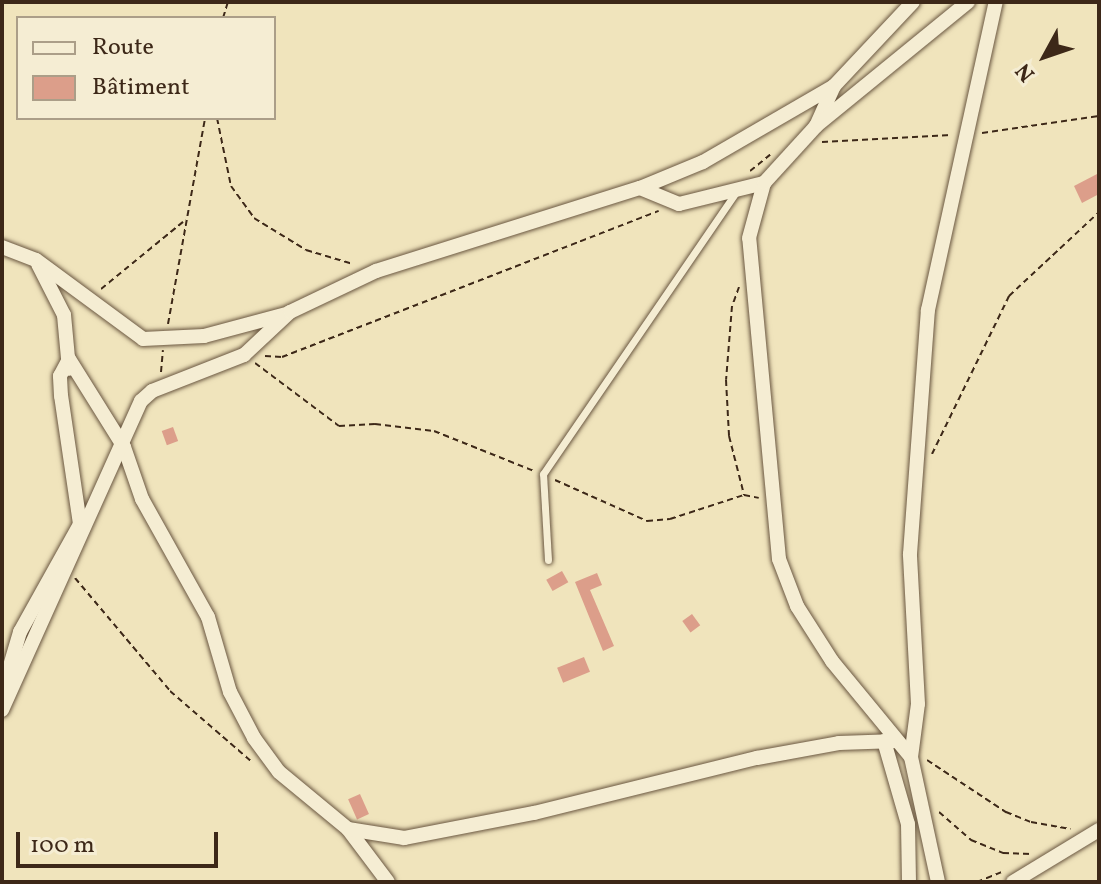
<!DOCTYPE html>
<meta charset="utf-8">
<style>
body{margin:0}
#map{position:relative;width:1101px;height:884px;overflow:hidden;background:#f0e4bc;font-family:Vollkorn,serif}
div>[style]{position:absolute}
.building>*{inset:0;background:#dc9e8a;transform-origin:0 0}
.path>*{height:2px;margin-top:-1px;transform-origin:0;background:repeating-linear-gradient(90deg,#3d2818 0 6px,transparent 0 10px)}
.roads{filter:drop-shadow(0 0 2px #6a5741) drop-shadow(0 0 2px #6a5741)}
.lane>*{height:7px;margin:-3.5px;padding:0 3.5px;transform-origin:3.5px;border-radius:3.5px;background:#f5edd3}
.street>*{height:14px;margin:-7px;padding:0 7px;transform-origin:7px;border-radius:7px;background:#f5edd3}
span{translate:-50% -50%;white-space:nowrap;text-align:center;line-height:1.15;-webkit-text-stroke:6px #f5edd3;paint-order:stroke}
.frame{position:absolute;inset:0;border:4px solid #3d2818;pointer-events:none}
.legend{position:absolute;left:16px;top:16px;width:260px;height:104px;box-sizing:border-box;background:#f5edd3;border:2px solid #ab9e88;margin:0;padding:10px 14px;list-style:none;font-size:24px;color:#3d2818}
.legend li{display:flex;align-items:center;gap:16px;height:40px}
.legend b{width:40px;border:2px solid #ab9e88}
.north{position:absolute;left:1005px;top:16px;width:80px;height:80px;-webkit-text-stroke:6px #f5edd3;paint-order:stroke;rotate:230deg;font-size:22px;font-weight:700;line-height:32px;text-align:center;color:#3d2818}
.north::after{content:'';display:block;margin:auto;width:28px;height:36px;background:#3d2818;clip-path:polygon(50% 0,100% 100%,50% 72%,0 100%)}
.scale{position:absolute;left:16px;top:832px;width:202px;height:36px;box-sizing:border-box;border:4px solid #3d2818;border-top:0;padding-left:10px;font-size:24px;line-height:28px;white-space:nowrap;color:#3d2818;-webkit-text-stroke:6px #f5edd3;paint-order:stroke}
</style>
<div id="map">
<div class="building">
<div style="clip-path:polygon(1099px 173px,1099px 194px,1082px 203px,1074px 186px)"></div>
<div style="left:173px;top:427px;width:15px;height:12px;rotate:70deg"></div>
<div style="left:562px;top:571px;width:13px;height:18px;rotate:61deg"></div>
<div style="clip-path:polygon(597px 573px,602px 585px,590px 590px,614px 646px,603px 651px,575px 582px)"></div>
<div style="left:692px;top:614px;width:14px;height:12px;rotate:54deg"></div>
<div style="left:584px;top:657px;width:16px;height:29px;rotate:68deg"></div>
<div style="left:360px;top:794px;width:22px;height:13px;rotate:66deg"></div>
</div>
<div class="path">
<div style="left:223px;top:18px;width:17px;rotate:-73deg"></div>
<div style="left:217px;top:118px;width:69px;rotate:78.4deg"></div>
<div style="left:231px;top:186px;width:39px;rotate:54deg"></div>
<div style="left:254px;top:218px;width:61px;rotate:31.6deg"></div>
<div style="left:306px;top:250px;width:49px;rotate:16.6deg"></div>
<div style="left:982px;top:133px;width:118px;rotate:-8.3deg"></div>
<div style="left:822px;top:142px;width:129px;rotate:-3.1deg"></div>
<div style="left:750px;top:171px;width:26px;rotate:-39deg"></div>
<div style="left:739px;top:287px;width:20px;rotate:110deg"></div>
<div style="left:732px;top:306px;width:74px;rotate:94.6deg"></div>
<div style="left:726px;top:380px;width:56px;rotate:86.9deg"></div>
<div style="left:729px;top:436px;width:61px;rotate:75.7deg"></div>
<div style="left:744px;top:495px;width:15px;rotate:11deg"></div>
<div style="left:101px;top:289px;width:106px;rotate:-39.3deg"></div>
<div style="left:168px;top:324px;width:209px;rotate:-79.8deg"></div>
<div style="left:265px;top:356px;width:17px;rotate:3deg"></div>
<div style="left:282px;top:357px;width:404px;rotate:-21.2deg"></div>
<div style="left:255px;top:363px;width:105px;rotate:36.9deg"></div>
<div style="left:339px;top:426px;width:36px;rotate:-3deg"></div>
<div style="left:375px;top:424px;width:59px;rotate:6.8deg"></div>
<div style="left:434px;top:431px;width:108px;rotate:21.8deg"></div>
<div style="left:161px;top:372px;width:22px;rotate:-85deg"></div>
<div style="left:932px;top:454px;width:176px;rotate:-64deg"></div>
<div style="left:1009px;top:296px;width:123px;rotate:-43deg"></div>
<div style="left:555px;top:480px;width:101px;rotate:24deg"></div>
<div style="left:647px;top:521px;width:23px;rotate:-5deg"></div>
<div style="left:670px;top:519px;width:78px;rotate:-18deg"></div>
<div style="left:75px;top:578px;width:148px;rotate:49.9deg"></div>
<div style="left:170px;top:691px;width:110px;rotate:40.9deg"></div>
<div style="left:927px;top:760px;width:95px;rotate:33.4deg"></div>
<div style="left:1006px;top:812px;width:27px;rotate:22deg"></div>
<div style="left:1031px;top:822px;width:40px;rotate:10deg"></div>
<div style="left:939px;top:812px;width:43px;rotate:41.2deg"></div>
<div style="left:971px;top:840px;width:35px;rotate:22deg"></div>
<div style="left:1003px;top:853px;width:29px;rotate:2deg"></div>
<div style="left:977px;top:882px;width:27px;rotate:-22deg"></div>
</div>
<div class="roads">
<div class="lane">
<div style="left:548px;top:560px;width:86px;rotate:-93.3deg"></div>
<div style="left:543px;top:474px;width:342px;rotate:-55.6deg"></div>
</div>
<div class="street">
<div style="left:816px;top:126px;width:44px;rotate:-65.8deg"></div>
<div style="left:834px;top:86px;width:115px;rotate:-46.8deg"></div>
<div style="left:640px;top:188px;width:68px;rotate:-22.4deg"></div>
<div style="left:703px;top:162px;width:151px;rotate:-30.1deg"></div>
<div style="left:2px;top:247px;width:36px;rotate:21deg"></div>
<div style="left:36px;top:260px;width:133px;rotate:36.4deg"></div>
<div style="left:143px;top:339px;width:61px;rotate:-2.8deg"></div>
<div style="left:204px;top:336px;width:85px;rotate:-15deg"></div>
<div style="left:38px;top:264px;width:57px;rotate:63deg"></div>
<div style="left:64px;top:315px;width:54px;rotate:84.7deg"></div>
<div style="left:69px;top:359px;width:104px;rotate:58deg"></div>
<div style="left:124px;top:447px;width:55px;rotate:70.9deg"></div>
<div style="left:142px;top:499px;width:135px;rotate:60.8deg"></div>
<div style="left:208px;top:617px;width:78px;rotate:73.7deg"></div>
<div style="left:230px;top:692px;width:52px;rotate:62.4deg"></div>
<div style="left:254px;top:738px;width:42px;rotate:53.7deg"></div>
<div style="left:279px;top:772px;width:89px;rotate:39.6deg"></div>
<div style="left:348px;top:829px;width:66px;rotate:53deg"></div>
<div style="left:2px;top:693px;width:64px;rotate:-73.6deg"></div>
<div style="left:20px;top:632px;width:124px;rotate:-60.9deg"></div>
<div style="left:80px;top:524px;width:129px;rotate:-98.4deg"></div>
<div style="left:61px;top:396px;width:20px;rotate:-93deg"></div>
<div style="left:60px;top:376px;width:19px;rotate:-62deg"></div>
<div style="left:2px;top:710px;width:339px;rotate:-65.8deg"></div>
<div style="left:141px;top:401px;width:15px;rotate:-42deg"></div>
<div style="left:152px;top:391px;width:99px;rotate:-21.4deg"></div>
<div style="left:244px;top:355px;width:63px;rotate:-43.1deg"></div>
<div style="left:290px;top:312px;width:95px;rotate:-25.5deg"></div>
<div style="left:376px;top:271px;width:277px;rotate:-17.5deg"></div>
<div style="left:640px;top:188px;width:42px;rotate:22.3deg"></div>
<div style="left:679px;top:204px;width:88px;rotate:-13.9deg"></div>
<div style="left:884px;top:741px;width:86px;rotate:73.9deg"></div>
<div style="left:908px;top:824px;width:58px;rotate:89deg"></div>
<div style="left:911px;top:757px;width:53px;rotate:-82.5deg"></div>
<div style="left:918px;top:704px;width:150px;rotate:-93.1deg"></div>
<div style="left:910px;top:554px;width:245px;rotate:-85.8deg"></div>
<div style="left:928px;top:310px;width:315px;rotate:-77.6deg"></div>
<div style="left:348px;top:829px;width:57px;rotate:9.1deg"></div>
<div style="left:404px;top:838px;width:132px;rotate:-10.9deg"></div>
<div style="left:534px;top:813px;width:230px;rotate:-13.9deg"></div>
<div style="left:757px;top:758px;width:83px;rotate:-10.4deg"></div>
<div style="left:839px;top:743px;width:58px;rotate:-2deg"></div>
<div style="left:938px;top:882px;width:128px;rotate:-102.2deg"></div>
<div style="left:911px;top:757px;width:124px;rotate:-129.5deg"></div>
<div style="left:832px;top:661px;width:65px;rotate:-122.5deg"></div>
<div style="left:797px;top:606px;width:50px;rotate:-111deg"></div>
<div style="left:779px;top:559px;width:322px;rotate:-95.3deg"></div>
<div style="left:749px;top:238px;width:57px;rotate:-74.7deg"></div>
<div style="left:764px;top:183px;width:77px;rotate:-47.6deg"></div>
<div style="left:816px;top:126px;width:196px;rotate:-39.2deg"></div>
<div style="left:1013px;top:882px;width:100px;rotate:-31.2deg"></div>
</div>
</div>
<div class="frame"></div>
<ul class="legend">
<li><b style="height:10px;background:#f5edd3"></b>Route</li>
<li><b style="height:22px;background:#dc9e8a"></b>Bâtiment</li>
</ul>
<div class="north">N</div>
<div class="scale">100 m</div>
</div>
